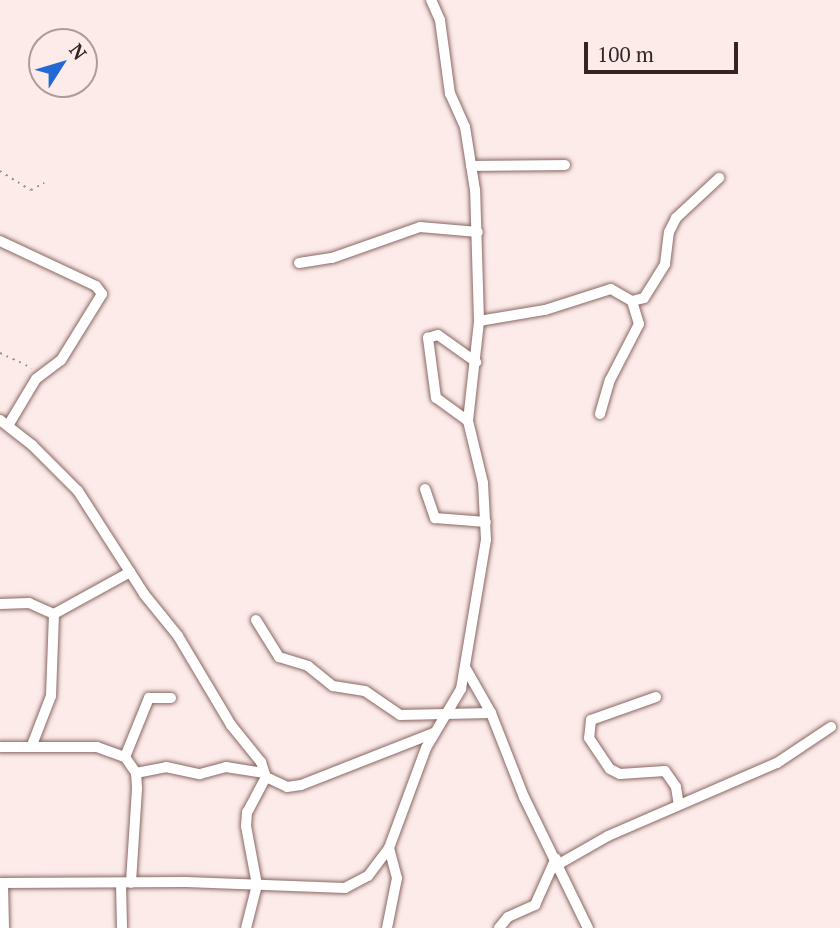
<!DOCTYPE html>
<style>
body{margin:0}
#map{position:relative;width:840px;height:928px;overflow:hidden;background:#fcebe9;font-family:"PT Serif",serif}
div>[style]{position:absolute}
.path>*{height:2px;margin-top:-1px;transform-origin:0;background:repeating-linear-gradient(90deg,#a0908e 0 2px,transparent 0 7px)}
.roads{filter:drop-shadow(0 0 2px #8a6763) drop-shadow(0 0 2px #8a6763)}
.street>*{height:10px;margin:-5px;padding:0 5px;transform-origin:5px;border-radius:5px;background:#fff}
span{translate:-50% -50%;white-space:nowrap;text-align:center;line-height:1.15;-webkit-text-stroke:6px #fcebe9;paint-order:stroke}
.north{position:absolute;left:28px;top:28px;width:70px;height:70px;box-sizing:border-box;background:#fcebe9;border:2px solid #ac9c9a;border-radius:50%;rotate:53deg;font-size:19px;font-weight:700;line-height:28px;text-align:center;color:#342523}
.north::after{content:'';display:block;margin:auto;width:24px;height:32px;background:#2369d4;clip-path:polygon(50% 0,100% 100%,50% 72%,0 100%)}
.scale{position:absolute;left:584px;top:42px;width:154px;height:32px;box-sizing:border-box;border:4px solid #342523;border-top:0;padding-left:9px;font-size:21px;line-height:24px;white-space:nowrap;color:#342523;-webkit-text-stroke:5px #fcebe9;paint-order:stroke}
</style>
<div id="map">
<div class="path">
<div style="left:0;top:171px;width:36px;rotate:32deg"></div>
<div style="left:31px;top:190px;width:15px;rotate:-28deg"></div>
<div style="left:0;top:353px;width:35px;rotate:25deg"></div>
</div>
<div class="roads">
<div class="street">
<div style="left:471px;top:166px;width:94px;rotate:-0.6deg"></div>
<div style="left:0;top:241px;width:106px;rotate:25.1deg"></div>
<div style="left:96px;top:286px;width:10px;rotate:53deg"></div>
<div style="left:102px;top:294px;width:78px;rotate:121.8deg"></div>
<div style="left:61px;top:360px;width:31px;rotate:143deg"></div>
<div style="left:36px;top:379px;width:52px;rotate:121deg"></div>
<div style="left:299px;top:263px;width:33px;rotate:-9deg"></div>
<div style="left:332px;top:258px;width:93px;rotate:-19.4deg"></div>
<div style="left:420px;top:227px;width:58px;rotate:4.9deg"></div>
<div style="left:479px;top:321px;width:67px;rotate:-9.5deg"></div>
<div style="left:545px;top:310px;width:69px;rotate:-17.7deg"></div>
<div style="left:611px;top:289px;width:24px;rotate:30deg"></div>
<div style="left:632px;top:301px;width:12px;rotate:-14deg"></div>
<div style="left:644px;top:298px;width:40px;rotate:-58deg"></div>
<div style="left:665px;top:264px;width:32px;rotate:-83deg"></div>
<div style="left:669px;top:232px;width:16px;rotate:-63deg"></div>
<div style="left:676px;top:218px;width:59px;rotate:-42.9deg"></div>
<div style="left:600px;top:414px;width:35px;rotate:-74deg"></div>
<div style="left:610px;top:380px;width:63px;rotate:-62.6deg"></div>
<div style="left:639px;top:324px;width:24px;rotate:-107deg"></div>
<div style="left:0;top:420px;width:41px;rotate:38deg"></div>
<div style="left:32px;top:445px;width:65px;rotate:45deg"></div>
<div style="left:78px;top:491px;width:122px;rotate:57.3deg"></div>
<div style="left:144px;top:594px;width:54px;rotate:51deg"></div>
<div style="left:178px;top:636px;width:104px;rotate:59.2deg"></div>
<div style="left:231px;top:725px;width:48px;rotate:51deg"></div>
<div style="left:261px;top:762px;width:16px;rotate:72deg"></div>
<div style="left:266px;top:777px;width:40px;rotate:118deg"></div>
<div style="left:247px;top:812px;width:14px;rotate:94deg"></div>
<div style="left:246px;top:826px;width:60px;rotate:79.4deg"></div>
<div style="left:257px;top:885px;width:44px;rotate:104.3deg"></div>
<div style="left:468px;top:421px;width:39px;rotate:-144deg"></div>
<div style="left:436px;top:398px;width:61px;rotate:-97.6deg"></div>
<div style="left:428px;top:338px;width:10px;rotate:-17deg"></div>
<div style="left:438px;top:335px;width:47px;rotate:35.4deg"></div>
<div style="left:425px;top:489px;width:31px;rotate:71deg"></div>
<div style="left:435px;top:518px;width:51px;rotate:4.5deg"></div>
<div style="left:0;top:604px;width:29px;rotate:-2deg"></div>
<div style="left:29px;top:603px;width:27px;rotate:24deg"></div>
<div style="left:256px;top:620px;width:44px;rotate:58.1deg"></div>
<div style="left:279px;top:657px;width:30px;rotate:17deg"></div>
<div style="left:308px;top:666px;width:32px;rotate:39deg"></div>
<div style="left:333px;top:686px;width:32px;rotate:9deg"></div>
<div style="left:365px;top:691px;width:42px;rotate:34.4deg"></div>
<div style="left:400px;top:715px;width:91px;rotate:-1.3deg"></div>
<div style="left:466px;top:669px;width:51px;rotate:60.4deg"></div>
<div style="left:491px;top:713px;width:90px;rotate:68.6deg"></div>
<div style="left:524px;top:797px;width:146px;rotate:64deg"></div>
<div style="left:656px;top:697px;width:69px;rotate:160.5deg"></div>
<div style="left:591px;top:720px;width:18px;rotate:96deg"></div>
<div style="left:589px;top:738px;width:37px;rotate:56deg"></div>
<div style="left:610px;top:769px;width:11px;rotate:27deg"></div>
<div style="left:620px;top:774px;width:45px;rotate:-3.8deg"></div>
<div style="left:665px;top:771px;width:19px;rotate:55deg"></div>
<div style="left:676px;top:787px;width:18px;rotate:81deg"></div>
<div style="left:32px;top:745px;width:53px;rotate:-68.8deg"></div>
<div style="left:51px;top:696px;width:82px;rotate:-87.9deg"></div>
<div style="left:54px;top:614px;width:87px;rotate:-28.9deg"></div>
<div style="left:0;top:747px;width:97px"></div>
<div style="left:97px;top:747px;width:30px;rotate:20deg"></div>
<div style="left:125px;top:757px;width:19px;rotate:55deg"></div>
<div style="left:136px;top:773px;width:16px;rotate:86deg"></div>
<div style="left:137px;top:789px;width:94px;rotate:93.7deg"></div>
<div style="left:125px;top:757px;width:64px;rotate:-67.9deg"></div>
<div style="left:149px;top:698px;width:22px"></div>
<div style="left:136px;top:773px;width:31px;rotate:-11deg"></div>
<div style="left:166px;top:767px;width:35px;rotate:12deg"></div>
<div style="left:200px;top:774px;width:27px;rotate:-15deg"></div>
<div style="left:226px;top:767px;width:39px;rotate:9deg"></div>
<div style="left:266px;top:777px;width:23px;rotate:25deg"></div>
<div style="left:287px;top:787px;width:14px;rotate:-8deg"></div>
<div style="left:301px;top:785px;width:143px;rotate:-21.4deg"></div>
<div style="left:559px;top:864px;width:56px;rotate:-29.7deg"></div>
<div style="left:608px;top:836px;width:184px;rotate:-23.4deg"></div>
<div style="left:777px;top:763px;width:65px;rotate:-33.7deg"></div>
<div style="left:0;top:883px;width:186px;rotate:-0.3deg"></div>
<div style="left:186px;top:882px;width:159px;rotate:2.2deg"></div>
<div style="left:345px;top:888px;width:26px;rotate:-28deg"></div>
<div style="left:368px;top:876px;width:35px;rotate:-53deg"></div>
<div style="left:389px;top:848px;width:107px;rotate:-69.7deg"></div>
<div style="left:426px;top:748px;width:69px;rotate:-59.3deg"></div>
<div style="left:461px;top:689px;width:151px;rotate:-80.5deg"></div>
<div style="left:486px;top:540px;width:57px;rotate:-93deg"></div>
<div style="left:483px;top:483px;width:64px;rotate:-103.6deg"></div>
<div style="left:468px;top:421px;width:101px;rotate:-83.7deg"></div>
<div style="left:479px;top:321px;width:131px;rotate:-91.7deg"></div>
<div style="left:475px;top:190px;width:64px;rotate:-99deg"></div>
<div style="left:465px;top:127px;width:36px;rotate:-114deg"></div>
<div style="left:450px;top:94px;width:75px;rotate:-97.7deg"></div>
<div style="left:440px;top:20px;width:22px;rotate:-114deg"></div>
<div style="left:3px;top:883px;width:45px;rotate:88.7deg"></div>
<div style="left:121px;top:883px;width:45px;rotate:88.7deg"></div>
<div style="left:387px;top:928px;width:51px;rotate:-78.7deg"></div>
<div style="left:397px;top:878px;width:31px;rotate:-105deg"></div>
<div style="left:499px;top:928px;width:14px;rotate:-51deg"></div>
<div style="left:508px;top:917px;width:30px;rotate:-24deg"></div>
<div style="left:535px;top:905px;width:51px;rotate:-65.9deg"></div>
</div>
</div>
<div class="north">N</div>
<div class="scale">100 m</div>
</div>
